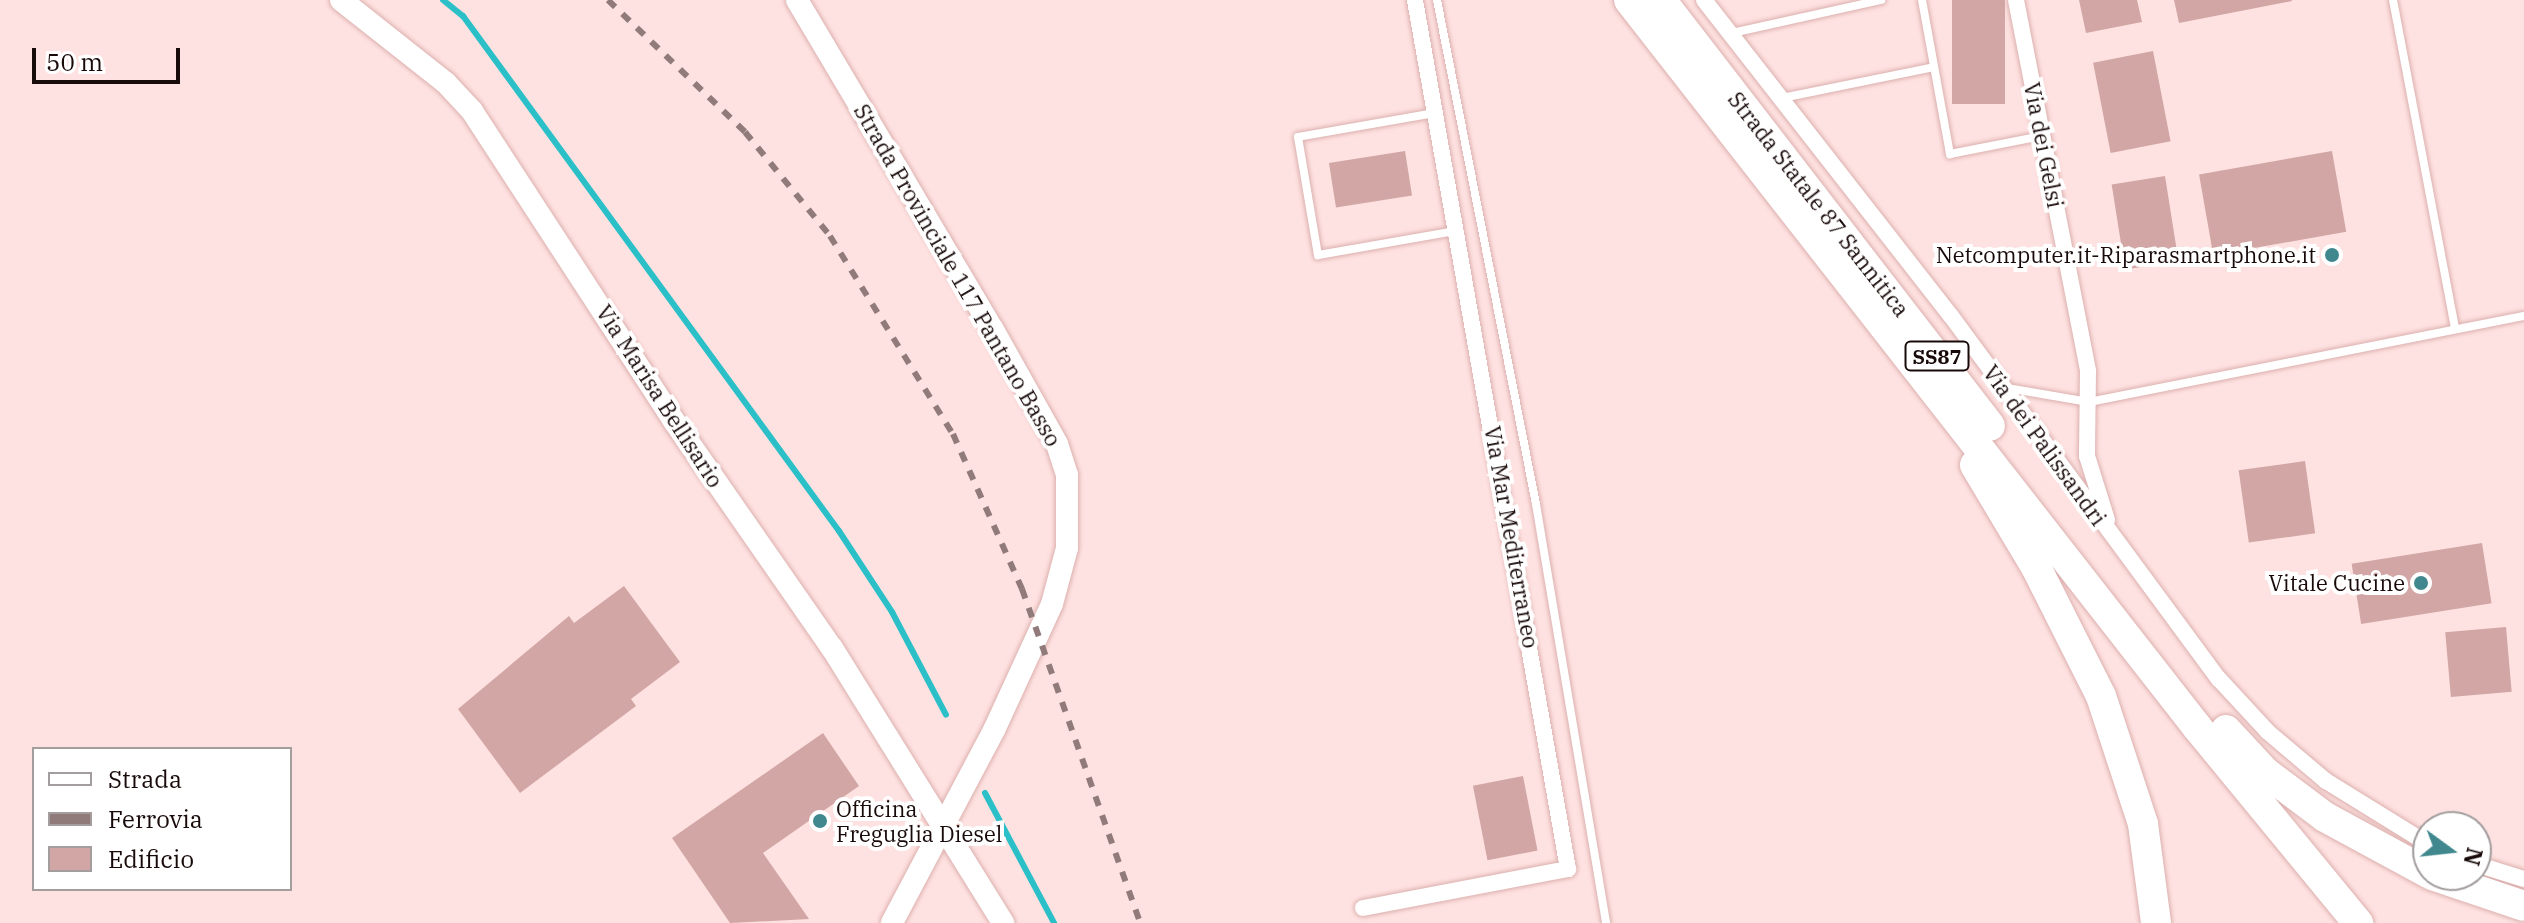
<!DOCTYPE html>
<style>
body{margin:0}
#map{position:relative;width:2524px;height:923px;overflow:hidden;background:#fee2e1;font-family:"IBM Plex Serif",serif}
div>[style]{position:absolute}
.stream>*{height:6px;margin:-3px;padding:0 3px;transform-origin:3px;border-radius:3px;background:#2bc0c8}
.building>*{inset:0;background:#d1a6a4;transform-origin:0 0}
.roads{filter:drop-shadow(0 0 2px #dcb0ae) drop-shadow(0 0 2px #dcb0ae)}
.lane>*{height:8px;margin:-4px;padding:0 4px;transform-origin:4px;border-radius:4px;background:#fff}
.street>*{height:16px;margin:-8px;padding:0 8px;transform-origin:8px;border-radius:8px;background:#fff}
.secondary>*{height:22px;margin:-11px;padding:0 11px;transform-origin:11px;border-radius:11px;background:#fff}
.highway>*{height:30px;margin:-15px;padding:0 15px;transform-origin:15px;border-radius:15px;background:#fff}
.rail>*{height:6px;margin-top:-3px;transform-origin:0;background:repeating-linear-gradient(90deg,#907a7a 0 10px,transparent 0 20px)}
.dots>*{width:22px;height:22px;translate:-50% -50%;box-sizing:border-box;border:4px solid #fff;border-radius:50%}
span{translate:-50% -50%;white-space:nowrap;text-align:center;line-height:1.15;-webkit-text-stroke:8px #fff;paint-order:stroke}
.shield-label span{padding:2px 6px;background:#fff;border:2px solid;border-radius:6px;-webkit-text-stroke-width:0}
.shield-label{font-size:20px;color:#190a0a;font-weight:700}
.street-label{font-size:22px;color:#190a0a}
.poi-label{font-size:22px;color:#190a0a}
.right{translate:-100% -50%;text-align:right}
.left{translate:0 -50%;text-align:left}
.legend{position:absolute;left:32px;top:747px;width:260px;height:144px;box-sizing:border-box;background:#fff;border:2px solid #a39d9d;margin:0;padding:10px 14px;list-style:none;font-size:24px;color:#190a0a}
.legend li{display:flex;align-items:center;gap:16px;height:40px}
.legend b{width:40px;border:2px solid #a39d9d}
.north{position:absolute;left:2412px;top:811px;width:80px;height:80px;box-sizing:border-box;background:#fff;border:2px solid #a39d9d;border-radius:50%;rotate:105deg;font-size:22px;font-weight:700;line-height:32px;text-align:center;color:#190a0a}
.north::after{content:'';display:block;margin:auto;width:28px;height:36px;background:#40888d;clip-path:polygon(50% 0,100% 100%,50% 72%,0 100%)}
.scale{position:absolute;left:32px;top:48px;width:148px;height:36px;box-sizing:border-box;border:4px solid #190a0a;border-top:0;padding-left:10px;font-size:24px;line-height:28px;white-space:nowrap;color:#190a0a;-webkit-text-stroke:6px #fff;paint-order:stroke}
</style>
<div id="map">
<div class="stream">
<div style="left:443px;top:0;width:26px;rotate:39deg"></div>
<div style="left:463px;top:16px;width:638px;rotate:53.87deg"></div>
<div style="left:839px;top:531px;width:97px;rotate:56.8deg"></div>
<div style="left:892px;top:612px;width:116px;rotate:62.3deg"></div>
<div style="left:985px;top:793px;width:147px;rotate:62deg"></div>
</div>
<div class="building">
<div style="left:1952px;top:0;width:53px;height:104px"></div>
<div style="clip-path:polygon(2079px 0,2137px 0,2142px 22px,2086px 33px)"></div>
<div style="clip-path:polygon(2174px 0,2292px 0,2292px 1px,2179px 23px)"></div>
<div style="left:2153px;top:51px;width:92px;height:61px;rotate:79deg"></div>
<div style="left:1405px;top:151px;width:45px;height:77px;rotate:81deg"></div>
<div style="left:2332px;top:151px;width:82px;height:135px;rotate:80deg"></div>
<div style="left:2165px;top:176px;width:86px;height:54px;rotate:81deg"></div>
<div style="left:2305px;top:461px;width:73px;height:67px;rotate:82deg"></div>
<div style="left:2482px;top:543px;width:61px;height:132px;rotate:81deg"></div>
<div style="clip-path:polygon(624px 586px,680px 662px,631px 699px,636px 706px,520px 793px,458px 709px,569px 616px,574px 623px)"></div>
<div style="left:2506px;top:627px;width:65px;height:61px;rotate:85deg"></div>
<div style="clip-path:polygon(823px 733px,859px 786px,763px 853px,809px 919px,730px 923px,672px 838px)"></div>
<div style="left:1523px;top:776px;width:76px;height:51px;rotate:79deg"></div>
</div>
<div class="roads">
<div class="lane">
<div style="left:1437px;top:0;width:514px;rotate:78.89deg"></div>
<div style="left:1536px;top:504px;width:425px;rotate:80.5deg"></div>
<div style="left:1922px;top:0;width:157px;rotate:79.7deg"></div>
<div style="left:1950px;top:154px;width:94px;rotate:-11.1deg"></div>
<div style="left:2393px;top:0;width:335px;rotate:79.3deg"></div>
<div style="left:1732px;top:33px;width:153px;rotate:-12.5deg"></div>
<div style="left:1782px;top:98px;width:155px;rotate:-11.5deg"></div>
<div style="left:1435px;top:113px;width:139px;rotate:170.1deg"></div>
<div style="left:1298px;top:137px;width:120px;rotate:80.4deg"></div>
<div style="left:1318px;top:255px;width:139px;rotate:-9.9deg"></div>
<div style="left:2007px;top:388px;width:83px;rotate:9.7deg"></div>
<div style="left:2089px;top:402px;width:443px;rotate:-11.2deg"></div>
</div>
<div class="street">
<div style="left:1704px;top:0;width:401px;rotate:52deg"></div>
<div style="left:1951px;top:316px;width:451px;rotate:53.6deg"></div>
<div style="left:2219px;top:679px;width:72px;rotate:47.2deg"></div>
<div style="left:2268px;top:732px;width:76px;rotate:40.2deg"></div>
<div style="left:2326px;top:781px;width:120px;rotate:31.7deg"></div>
<div style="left:2016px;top:0;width:378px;rotate:79deg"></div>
<div style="left:2088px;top:371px;width:85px;rotate:90.7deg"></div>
<div style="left:2087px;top:456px;width:67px;rotate:72.6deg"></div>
<div style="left:2476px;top:864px;width:50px;rotate:17.4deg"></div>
<div style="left:1363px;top:908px;width:209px;rotate:-10.8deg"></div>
<div style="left:1568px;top:869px;width:882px;rotate:-99.99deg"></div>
</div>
<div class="secondary">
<div style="left:341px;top:0;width:134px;rotate:38.3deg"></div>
<div style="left:446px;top:83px;width:38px;rotate:47deg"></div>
<div style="left:472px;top:111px;width:370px;rotate:56.9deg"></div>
<div style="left:674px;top:421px;width:277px;rotate:55.2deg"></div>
<div style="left:832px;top:648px;width:324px;rotate:58.1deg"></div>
<div style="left:797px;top:0;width:382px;rotate:59.3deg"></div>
<div style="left:992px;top:328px;width:133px;rotate:60.7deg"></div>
<div style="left:1057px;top:444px;width:33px;rotate:72deg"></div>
<div style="left:1067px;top:475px;width:73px;rotate:90deg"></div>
<div style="left:1067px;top:548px;width:58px;rotate:105deg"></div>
<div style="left:1052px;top:604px;width:139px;rotate:114.7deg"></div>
<div style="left:994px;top:730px;width:218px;rotate:117.9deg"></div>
</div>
<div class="highway">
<div style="left:1629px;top:0;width:923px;rotate:52deg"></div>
<div style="left:2197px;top:727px;width:254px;rotate:50.6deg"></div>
<div style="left:1661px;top:0;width:538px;rotate:52.32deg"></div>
<div style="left:1975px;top:465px;width:121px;rotate:59.2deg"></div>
<div style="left:2037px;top:569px;width:142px;rotate:63.3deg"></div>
<div style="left:2101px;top:696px;width:135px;rotate:71.8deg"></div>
<div style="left:2143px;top:824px;width:100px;rotate:82.5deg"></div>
<div style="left:2226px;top:730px;width:57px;rotate:47.1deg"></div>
<div style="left:2265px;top:772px;width:75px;rotate:36.9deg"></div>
<div style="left:2325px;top:817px;width:117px;rotate:28.5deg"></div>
<div style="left:2432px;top:875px;width:97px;rotate:18.6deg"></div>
</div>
</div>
<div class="rail">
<div style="left:608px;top:0;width:190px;rotate:43.9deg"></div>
<div style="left:745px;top:132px;width:134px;rotate:50.7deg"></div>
<div style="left:830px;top:236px;width:233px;rotate:58.2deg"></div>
<div style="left:953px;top:434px;width:170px;rotate:66deg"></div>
<div style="left:1022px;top:589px;width:354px;rotate:70.5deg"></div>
</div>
<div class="dots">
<div style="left:2332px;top:255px;background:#40888d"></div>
<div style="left:2421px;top:583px;background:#40888d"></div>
<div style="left:820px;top:821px;background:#40888d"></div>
</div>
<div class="shield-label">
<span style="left:1937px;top:356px">SS87</span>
</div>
<div class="street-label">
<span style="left:2044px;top:145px;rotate:79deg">Via dei Gelsi</span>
<span style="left:1819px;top:204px;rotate:52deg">Strada Statale 87 Sannitica</span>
<span style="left:958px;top:275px;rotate:60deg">Strada Provinciale 117 Pantano Basso</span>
<span style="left:660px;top:396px;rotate:57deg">Via Marisa Bellisario</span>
<span style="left:2045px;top:445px;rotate:54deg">Via dei Palissandri</span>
<span style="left:1512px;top:537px;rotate:80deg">Via Mar Mediterraneo</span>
</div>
<div class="poi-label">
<span class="right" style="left:2316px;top:255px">Netcomputer.it-Riparasmartphone.it</span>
<span class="right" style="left:2405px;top:583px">Vitale Cucine</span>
<span class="left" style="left:836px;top:821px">Officina<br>Freguglia Diesel</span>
</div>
<ul class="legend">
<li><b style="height:10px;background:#fff"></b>Strada</li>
<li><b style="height:10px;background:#907a7a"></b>Ferrovia</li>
<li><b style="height:22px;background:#d1a6a4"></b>Edificio</li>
</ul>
<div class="north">N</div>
<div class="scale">50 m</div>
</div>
